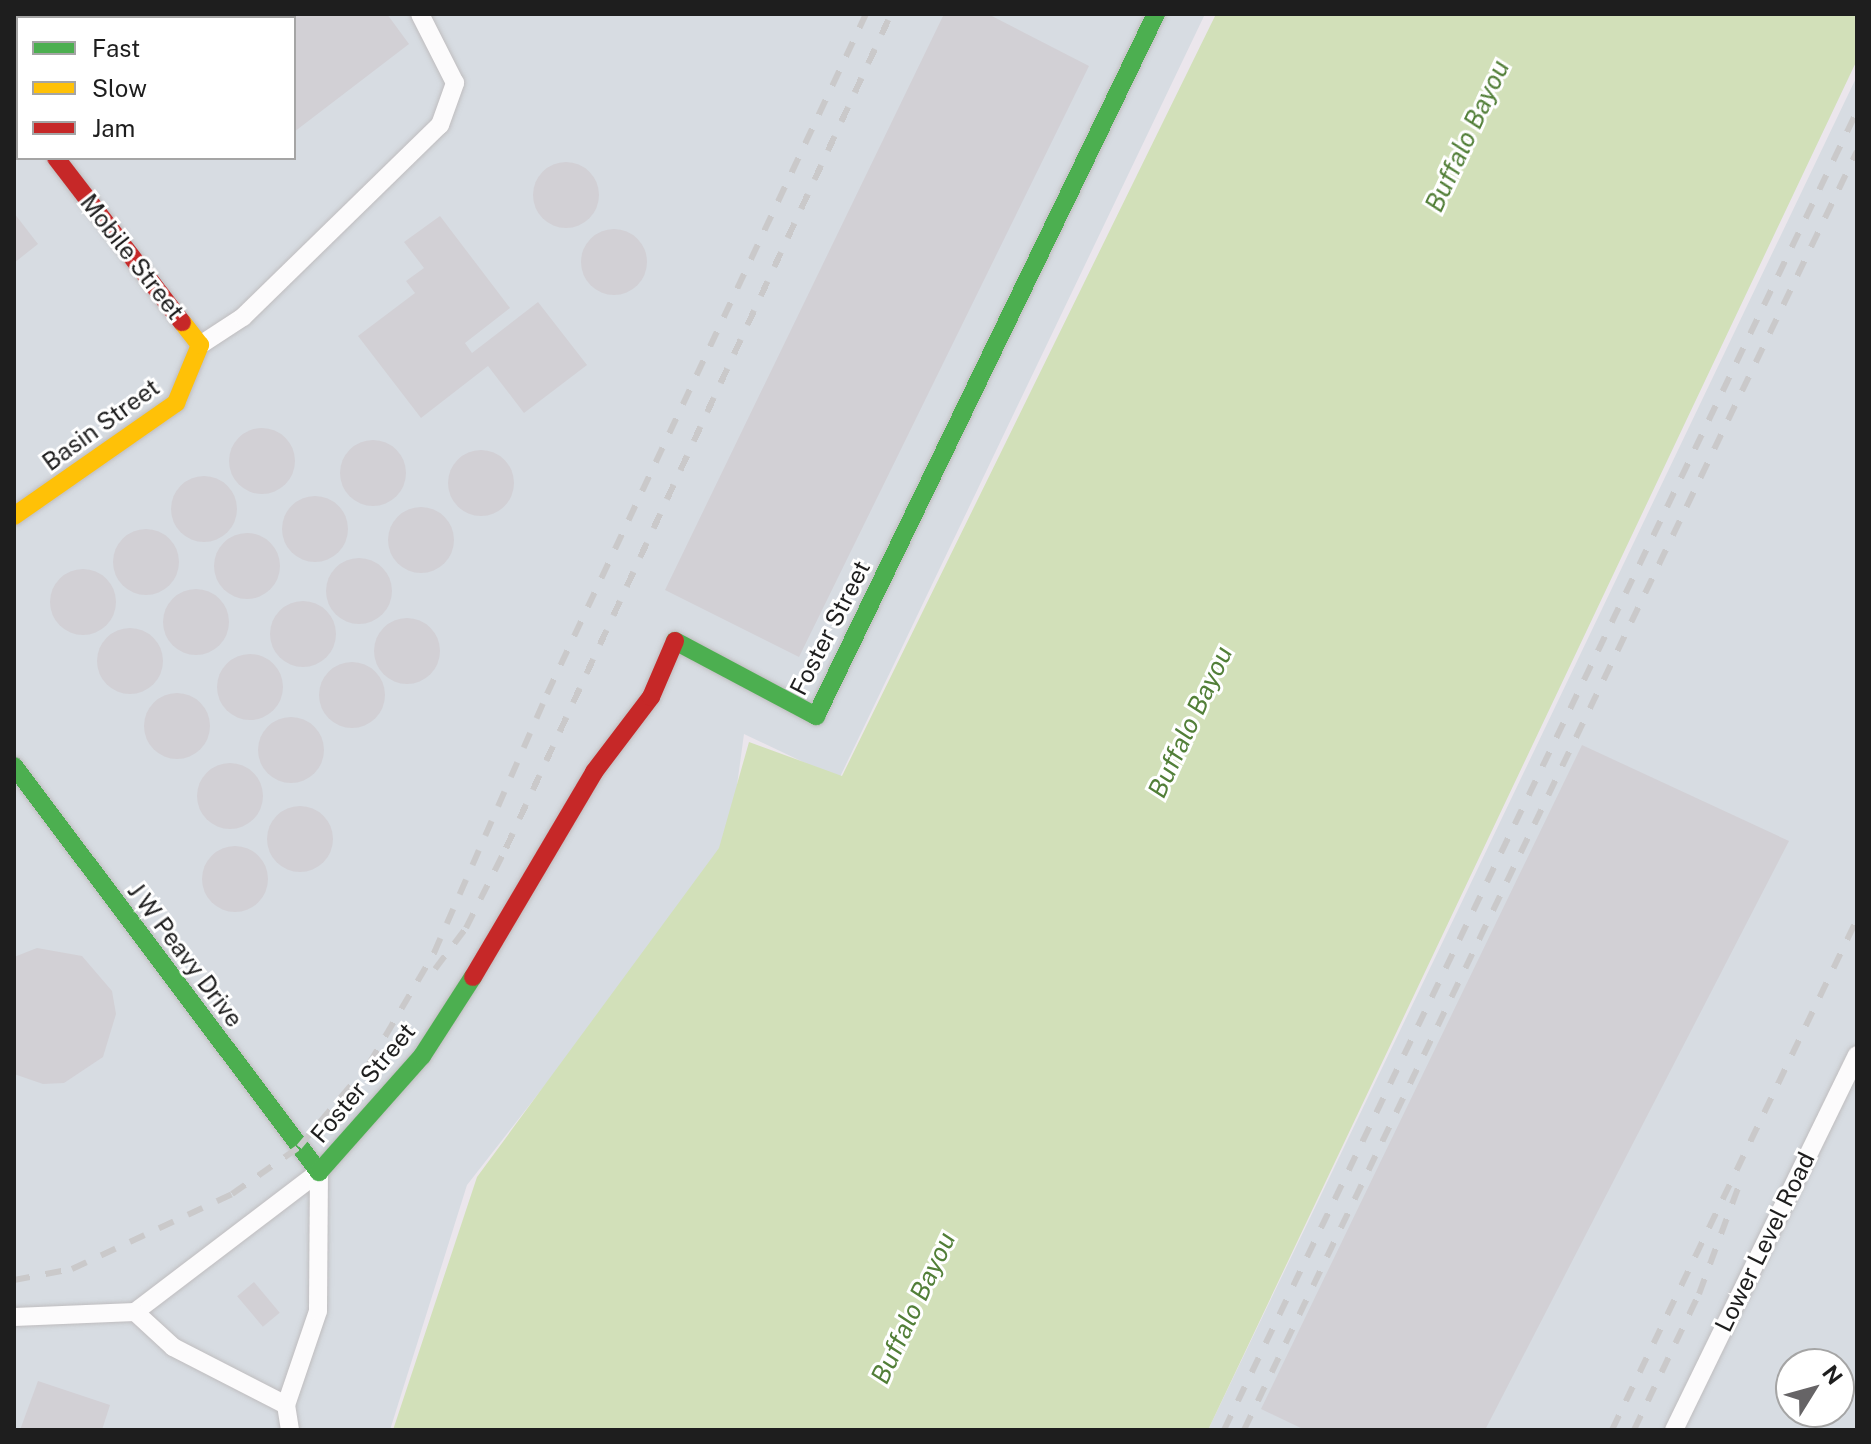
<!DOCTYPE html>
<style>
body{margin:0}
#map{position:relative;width:1871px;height:1444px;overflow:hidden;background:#ebe6ec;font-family:"Public Sans",sans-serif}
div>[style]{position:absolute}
.industrial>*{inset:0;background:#d7dce2}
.water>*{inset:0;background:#d2e0b9}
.building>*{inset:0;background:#d2d0d5;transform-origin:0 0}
.round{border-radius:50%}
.roads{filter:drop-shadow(0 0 2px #bfbdbf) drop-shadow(0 0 2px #bfbdbf)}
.lane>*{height:18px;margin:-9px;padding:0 9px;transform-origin:9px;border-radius:9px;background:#fcfbfc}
.street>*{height:34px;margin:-17px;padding:0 17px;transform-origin:17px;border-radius:17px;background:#fcfbfc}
.fast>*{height:18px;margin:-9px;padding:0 9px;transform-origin:9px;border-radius:9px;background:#4caf50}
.slow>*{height:18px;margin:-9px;padding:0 9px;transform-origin:9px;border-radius:9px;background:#ffc107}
.jam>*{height:18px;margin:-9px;padding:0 9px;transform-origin:9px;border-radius:9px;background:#c62828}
.rail>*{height:6px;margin-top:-3px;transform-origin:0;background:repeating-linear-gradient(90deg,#cac9ca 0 16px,transparent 0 32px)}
span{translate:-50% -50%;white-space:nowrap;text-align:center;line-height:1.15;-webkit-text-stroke:6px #fff;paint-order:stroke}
.street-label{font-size:24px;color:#1e1e1e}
.water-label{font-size:26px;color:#527f38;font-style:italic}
.frame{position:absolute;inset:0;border:16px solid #1e1e1e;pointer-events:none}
.legend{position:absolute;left:16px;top:16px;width:280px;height:144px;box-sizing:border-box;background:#fff;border:2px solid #a5a5a5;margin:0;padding:10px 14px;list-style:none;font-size:24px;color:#1e1e1e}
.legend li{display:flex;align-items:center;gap:16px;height:40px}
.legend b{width:40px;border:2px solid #a5a5a5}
.north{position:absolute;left:1775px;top:1348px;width:80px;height:80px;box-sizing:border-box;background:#fff;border:2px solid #a5a5a5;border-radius:50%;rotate:53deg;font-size:22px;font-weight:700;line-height:32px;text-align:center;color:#1e1e1e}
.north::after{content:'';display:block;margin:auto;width:28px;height:36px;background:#666466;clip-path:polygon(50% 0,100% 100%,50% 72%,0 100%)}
</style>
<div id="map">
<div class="industrial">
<div style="clip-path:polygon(evenodd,14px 14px,1205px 14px,839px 779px,744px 734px,728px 851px,467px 1185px,390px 1430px,14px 1430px,14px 14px,18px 18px,294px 18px,294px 158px,18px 158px,18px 18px)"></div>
<div style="clip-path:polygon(evenodd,1857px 76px,1857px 1430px,1208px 1430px,1458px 910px,1857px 76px,1791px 1364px,1839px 1364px,1839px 1412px,1791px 1412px,1791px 1364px)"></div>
</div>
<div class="water">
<div style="clip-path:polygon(1216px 14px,1857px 14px,1857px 60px,1208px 1430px,393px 1430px,477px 1177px,719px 848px,749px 742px,842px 776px)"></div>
</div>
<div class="building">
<div style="clip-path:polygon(96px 14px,193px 14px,188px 18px)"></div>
<div style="clip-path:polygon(195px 14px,387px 14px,409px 44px,294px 132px,294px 18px)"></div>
<div style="clip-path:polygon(944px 14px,988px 14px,1089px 66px,799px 657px,665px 590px)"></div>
<div class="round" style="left:533px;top:162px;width:66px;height:66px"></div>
<div style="clip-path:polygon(14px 213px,38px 244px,14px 263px)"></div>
<div style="clip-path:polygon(440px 216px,510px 308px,465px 343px,472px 353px,538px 302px,587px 365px,524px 413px,488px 366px,421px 418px,358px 336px,415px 293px,406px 281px,424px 268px,404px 242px)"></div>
<div class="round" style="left:581px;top:229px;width:66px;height:66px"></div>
<div class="round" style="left:229px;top:428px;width:66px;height:66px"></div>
<div class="round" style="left:340px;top:440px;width:66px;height:66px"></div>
<div class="round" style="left:448px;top:450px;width:66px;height:66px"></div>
<div class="round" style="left:171px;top:476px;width:66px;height:66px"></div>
<div class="round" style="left:282px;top:496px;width:66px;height:66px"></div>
<div class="round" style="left:388px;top:507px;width:66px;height:66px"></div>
<div class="round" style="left:113px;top:529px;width:66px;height:66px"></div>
<div class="round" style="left:214px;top:533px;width:66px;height:66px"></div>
<div class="round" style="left:326px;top:558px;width:66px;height:66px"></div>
<div class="round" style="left:50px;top:569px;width:66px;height:66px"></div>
<div class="round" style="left:163px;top:589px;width:66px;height:66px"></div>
<div class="round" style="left:270px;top:601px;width:66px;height:66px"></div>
<div class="round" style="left:374px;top:618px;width:66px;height:66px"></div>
<div class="round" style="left:97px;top:628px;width:66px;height:66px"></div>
<div class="round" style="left:217px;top:654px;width:66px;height:66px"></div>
<div class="round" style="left:319px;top:662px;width:66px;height:66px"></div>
<div class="round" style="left:144px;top:693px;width:66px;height:66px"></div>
<div class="round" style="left:258px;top:717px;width:66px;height:66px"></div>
<div style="clip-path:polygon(1582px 745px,1789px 841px,1485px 1430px,1305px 1430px,1261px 1409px)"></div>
<div class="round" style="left:197px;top:763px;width:66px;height:66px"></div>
<div class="round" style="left:267px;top:806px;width:66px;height:66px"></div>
<div class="round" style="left:202px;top:846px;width:66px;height:66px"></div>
<div style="clip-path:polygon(37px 948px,82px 956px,112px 991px,116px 1014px,103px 1057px,64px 1083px,43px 1084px,14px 1074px,14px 957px)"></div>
<div style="left:254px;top:1282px;width:40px;height:22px;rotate:50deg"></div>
<div style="clip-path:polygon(38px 1381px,110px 1405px,102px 1430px,20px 1430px)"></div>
</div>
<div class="roads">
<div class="lane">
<div style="left:200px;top:345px;width:51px;rotate:-33.1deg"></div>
<div style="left:243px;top:317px;width:275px;rotate:-44.3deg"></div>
<div style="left:440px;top:125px;width:45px;rotate:-70.3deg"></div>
<div style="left:455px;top:83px;width:77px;rotate:-116.9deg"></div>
<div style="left:135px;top:1312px;width:231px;rotate:-37.3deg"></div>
<div style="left:14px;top:1317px;width:121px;rotate:-2.4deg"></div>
<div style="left:135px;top:1312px;width:52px;rotate:42.6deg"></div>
<div style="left:173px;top:1347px;width:127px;rotate:27.2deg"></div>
<div style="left:290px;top:1430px;width:25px;rotate:-99deg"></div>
<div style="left:286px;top:1405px;width:99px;rotate:-71.2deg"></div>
<div style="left:318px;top:1311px;width:139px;rotate:-89.6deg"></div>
<div style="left:1674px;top:1430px;width:417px;rotate:-64deg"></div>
</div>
<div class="street">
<div style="left:14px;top:103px;width:6px;rotate:51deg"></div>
</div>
<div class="fast">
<div style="left:675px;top:641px;width:160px;rotate:28deg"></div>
<div style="left:816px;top:716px;width:780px;rotate:-64.16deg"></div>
<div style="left:14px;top:766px;width:508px;rotate:53.08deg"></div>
<div style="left:319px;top:1172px;width:155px;rotate:-48.4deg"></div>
<div style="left:422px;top:1056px;width:94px;rotate:-57.2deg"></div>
</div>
<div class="slow">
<div style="left:14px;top:516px;width:198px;rotate:-34.9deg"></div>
<div style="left:176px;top:403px;width:63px;rotate:-67.5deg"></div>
<div style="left:200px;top:345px;width:29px;rotate:-128deg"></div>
</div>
<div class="jam">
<div style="left:56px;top:158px;width:207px;rotate:52.5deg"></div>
<div style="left:473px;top:977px;width:238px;rotate:-59.4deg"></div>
<div style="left:594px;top:772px;width:94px;rotate:-52.8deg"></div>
<div style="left:651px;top:697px;width:61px;rotate:-66.8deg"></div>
</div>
</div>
<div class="rail">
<div style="left:435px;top:969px;width:51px;rotate:-52.9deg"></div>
<div style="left:466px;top:928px;width:89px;rotate:-63.4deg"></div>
<div style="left:506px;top:848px;width:919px;rotate:-65.22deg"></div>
<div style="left:14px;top:1280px;width:59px;rotate:-10.7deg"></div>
<div style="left:72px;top:1269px;width:177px;rotate:-25.1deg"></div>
<div style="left:232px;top:1194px;width:82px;rotate:-35deg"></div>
<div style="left:299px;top:1147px;width:109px;rotate:-49.9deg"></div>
<div style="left:369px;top:1064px;width:129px;rotate:-59.6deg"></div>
<div style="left:434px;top:953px;width:283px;rotate:-66.4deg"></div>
<div style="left:547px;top:694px;width:751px;rotate:-64.87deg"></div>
<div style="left:1224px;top:1430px;width:1463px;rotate:-64.36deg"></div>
<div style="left:1244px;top:1430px;width:1418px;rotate:-64.39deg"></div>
<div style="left:1612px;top:1430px;width:567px;rotate:-64.38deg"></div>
<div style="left:1634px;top:1430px;width:151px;rotate:-64.5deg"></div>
<div style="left:1699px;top:1294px;width:113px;rotate:-69.8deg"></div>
</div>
<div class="street-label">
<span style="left:132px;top:257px;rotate:52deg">Mobile Street</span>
<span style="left:101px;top:425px;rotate:-36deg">Basin Street</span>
<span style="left:830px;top:628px;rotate:-63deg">Foster Street</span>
<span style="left:185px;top:955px;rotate:53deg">J W Peavy Drive</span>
<span style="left:363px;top:1083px;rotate:-50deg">Foster Street</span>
<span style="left:1765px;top:1242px;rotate:-64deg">Lower Level Road</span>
</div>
<div class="water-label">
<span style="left:1467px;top:136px;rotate:-65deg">Buffalo Bayou</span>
<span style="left:1190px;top:722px;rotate:-65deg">Buffalo Bayou</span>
<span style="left:913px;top:1308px;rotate:-65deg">Buffalo Bayou</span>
</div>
<div class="frame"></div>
<ul class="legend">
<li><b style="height:10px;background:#4caf50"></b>Fast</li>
<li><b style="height:10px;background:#ffc107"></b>Slow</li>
<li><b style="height:10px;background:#c62828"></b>Jam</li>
</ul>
<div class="north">N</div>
</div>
